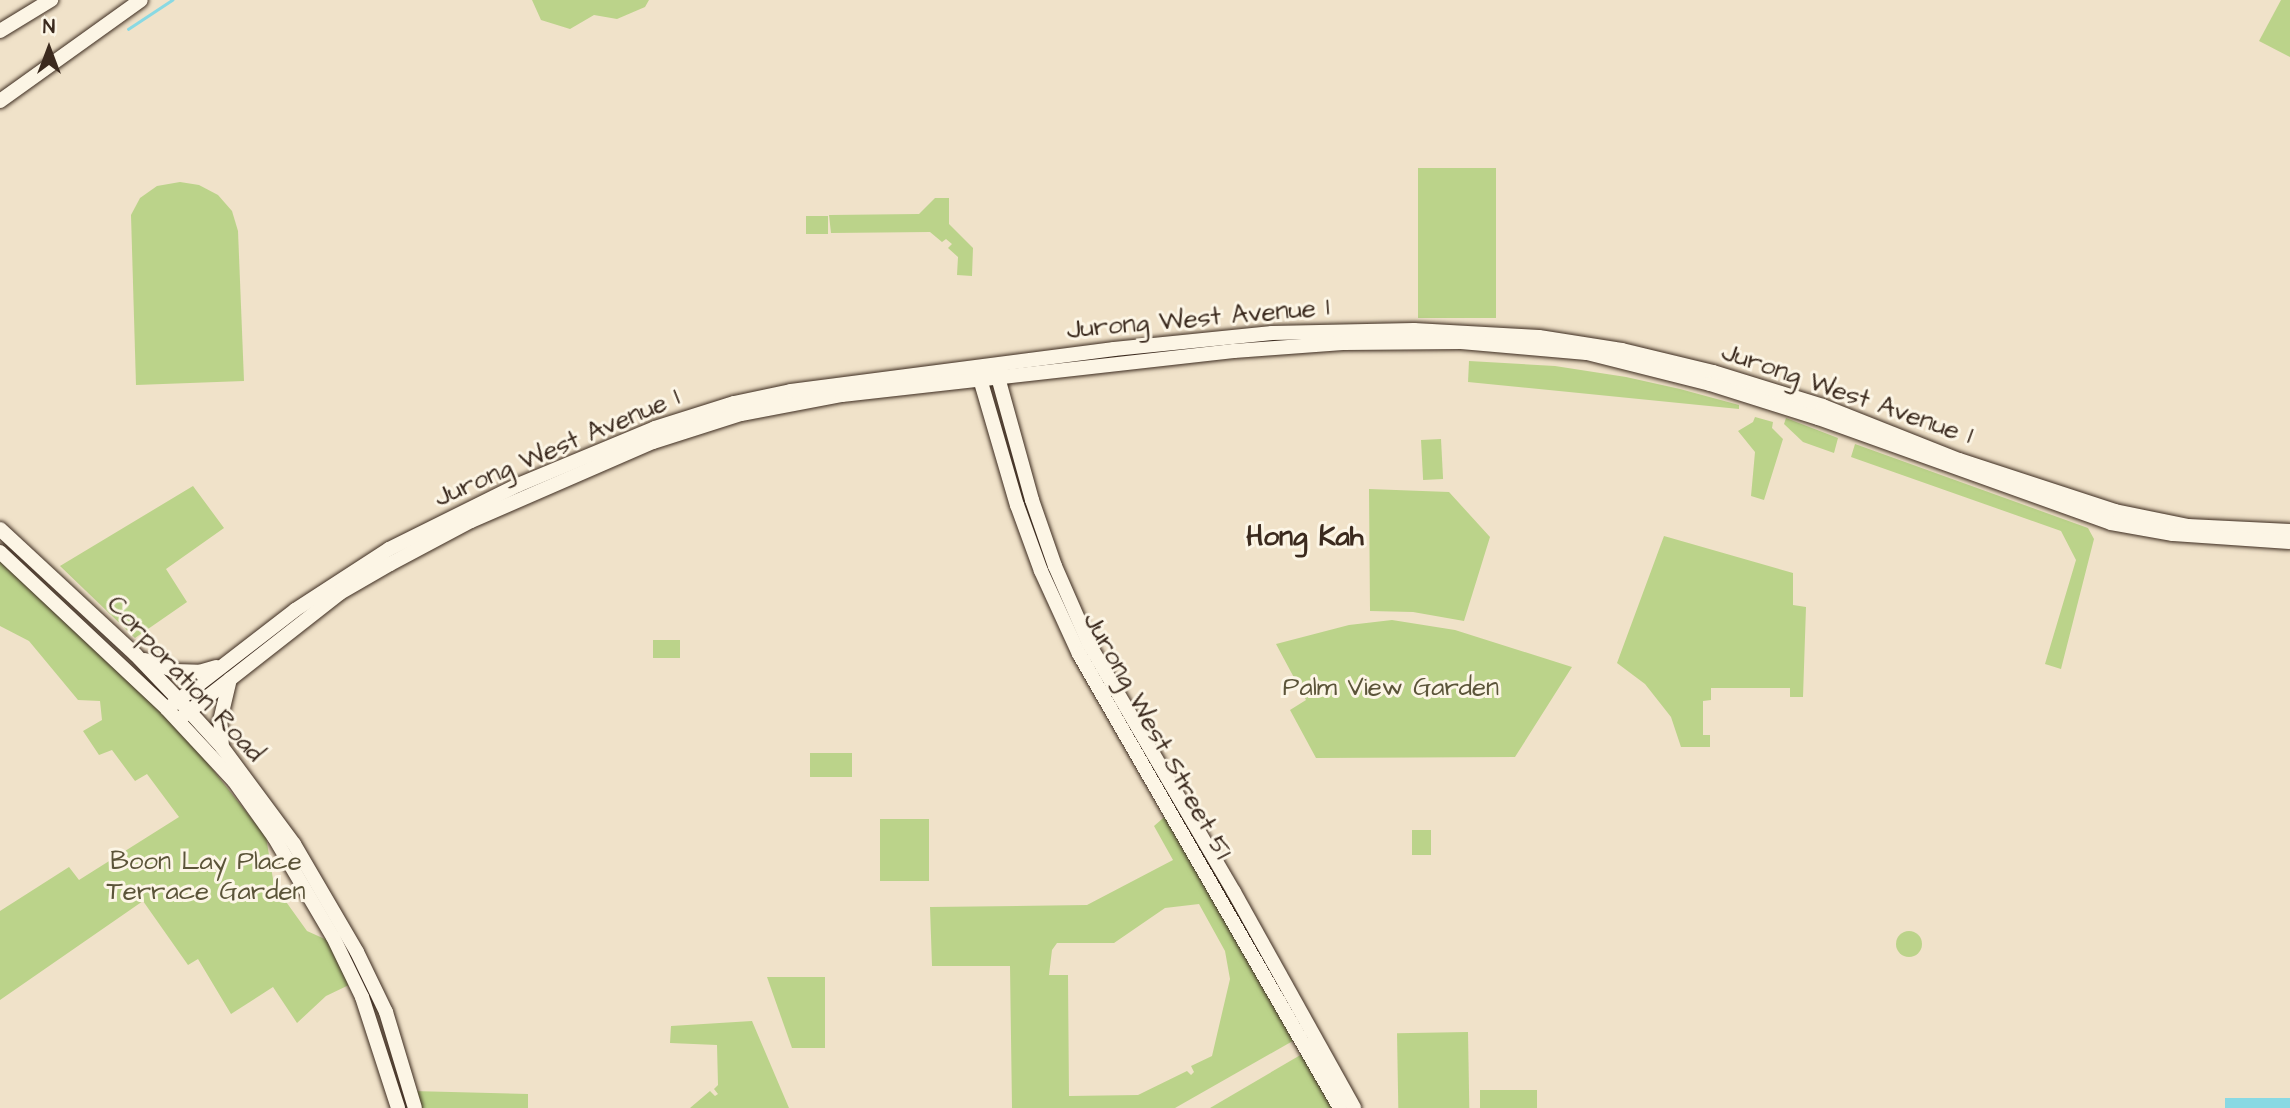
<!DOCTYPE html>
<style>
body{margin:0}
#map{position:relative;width:2290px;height:1108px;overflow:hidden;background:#f0e2c9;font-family:"Architects Daughter",sans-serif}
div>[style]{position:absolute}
.green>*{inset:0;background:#bbd38a;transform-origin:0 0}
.round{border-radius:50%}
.water>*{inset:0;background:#89d9e3;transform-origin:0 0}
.stream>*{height:2.5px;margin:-1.25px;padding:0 1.25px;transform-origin:1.25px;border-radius:1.25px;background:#89d9e3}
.roads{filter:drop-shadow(0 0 2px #3b2a1e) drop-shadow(0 0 2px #3b2a1e)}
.secondary>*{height:14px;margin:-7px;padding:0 7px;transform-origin:7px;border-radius:7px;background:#fcf5e5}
span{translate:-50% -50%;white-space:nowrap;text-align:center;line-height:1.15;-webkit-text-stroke:6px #fcf5e5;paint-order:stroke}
.street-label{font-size:26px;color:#3b2a1e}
.park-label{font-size:26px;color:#5b5439}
.neighbourhood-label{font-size:28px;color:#3b2a1e;font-weight:700}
.north{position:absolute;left:14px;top:14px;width:70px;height:70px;-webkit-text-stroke:5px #fcf5e5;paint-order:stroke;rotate:0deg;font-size:19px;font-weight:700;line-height:28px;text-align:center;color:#3b2a1e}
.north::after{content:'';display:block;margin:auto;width:24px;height:32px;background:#3b2a1e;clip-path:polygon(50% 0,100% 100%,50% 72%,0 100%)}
</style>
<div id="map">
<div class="green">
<div style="clip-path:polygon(532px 0,649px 0,645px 7px,617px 19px,594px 15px,570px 29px,541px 20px)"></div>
<div style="clip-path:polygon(2281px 0,2290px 0,2290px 57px,2259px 41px)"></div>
<div style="left:1418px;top:168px;width:78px;height:150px"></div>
<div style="clip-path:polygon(180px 182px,199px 185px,218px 195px,232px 211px,238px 231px,244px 381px,136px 385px,131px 215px,140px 198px,157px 186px)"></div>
<div style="clip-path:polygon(935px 198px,949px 198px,949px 224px,973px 248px,972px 276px,957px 275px,958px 257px,948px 248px,952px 244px,946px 239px,942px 242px,930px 232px,831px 233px,829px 215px,919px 214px)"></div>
<div style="left:806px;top:216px;width:22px;height:18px"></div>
<div style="clip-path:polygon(1469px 361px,1555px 366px,1626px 377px,1680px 389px,1739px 405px,1739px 409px,1468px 382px)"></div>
<div style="clip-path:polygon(1755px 417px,1773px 422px,1772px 428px,1783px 439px,1764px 500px,1751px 496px,1755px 452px,1738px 431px,1753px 422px)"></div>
<div style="clip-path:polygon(1786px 418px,1838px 438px,1834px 453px,1803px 442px,1784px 424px)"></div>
<div style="left:1441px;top:439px;width:40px;height:20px;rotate:87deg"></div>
<div style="clip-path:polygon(1855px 444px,2088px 528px,2094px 539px,2061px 669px,2045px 664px,2076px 560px,2061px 531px,1851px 457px)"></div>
<div style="clip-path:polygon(193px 486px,224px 528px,166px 569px,187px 602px,135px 638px,60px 566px)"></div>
<div style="clip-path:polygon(1369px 489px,1449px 492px,1490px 537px,1464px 621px,1413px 612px,1370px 611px)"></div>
<div style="clip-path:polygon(1664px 536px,1793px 573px,1793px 605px,1806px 607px,1803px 697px,1790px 697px,1790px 688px,1711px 688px,1711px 700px,1703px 701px,1703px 735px,1710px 735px,1710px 747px,1681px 747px,1671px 717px,1645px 684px,1617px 663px)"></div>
<div style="clip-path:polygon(0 560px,187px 737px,266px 837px,274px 885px,307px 931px,327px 940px,351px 984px,326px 996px,297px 1023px,273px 987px,231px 1014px,198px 959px,188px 965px,143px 901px,0 1000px,0 911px,69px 867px,79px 880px,179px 817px,147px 774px,135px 781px,112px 750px,99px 755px,83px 731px,102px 720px,100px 701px,78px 700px,29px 641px,0 626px)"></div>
<div style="clip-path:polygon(1392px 620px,1455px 630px,1572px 667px,1515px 757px,1316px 758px,1290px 710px,1306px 700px,1276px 644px,1349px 625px)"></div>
<div style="left:653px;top:640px;width:27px;height:18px"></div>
<div style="left:810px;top:753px;width:42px;height:24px"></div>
<div style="clip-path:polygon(evenodd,1169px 813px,1298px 1038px,1175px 1108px,1012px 1108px,1010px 966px,932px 966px,930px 907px,1087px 905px,1173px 860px,1154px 826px,1169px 813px,1199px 904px,1225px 951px,1230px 979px,1212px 1056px,1191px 1066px,1194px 1072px,1191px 1075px,1187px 1071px,1138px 1095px,1069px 1096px,1068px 975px,1049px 975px,1052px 950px,1057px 943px,1114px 943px,1165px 908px,1199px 904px)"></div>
<div style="left:880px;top:819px;width:49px;height:62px"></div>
<div style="left:1412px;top:830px;width:19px;height:25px"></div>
<div class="round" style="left:1896px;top:931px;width:26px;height:26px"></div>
<div style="clip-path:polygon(767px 977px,825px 977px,825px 1048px,792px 1048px)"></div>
<div style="clip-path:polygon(752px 1021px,789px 1108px,690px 1108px,710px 1091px,715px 1096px,718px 1094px,714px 1089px,718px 1085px,717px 1045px,670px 1043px,671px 1026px)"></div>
<div style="left:1468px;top:1032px;width:76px;height:71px;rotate:89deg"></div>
<div style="clip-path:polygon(1309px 1050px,1340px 1108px,1210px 1108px)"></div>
<div style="left:1480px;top:1090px;width:57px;height:18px"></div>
<div style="clip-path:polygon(412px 1091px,528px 1094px,528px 1108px,417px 1108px)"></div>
</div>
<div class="water">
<div style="left:2290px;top:1098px;width:10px;height:65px;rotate:90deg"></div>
</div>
<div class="stream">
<div style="left:128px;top:29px;width:53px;rotate:-33.4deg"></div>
</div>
<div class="roads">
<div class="secondary">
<div style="left:0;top:31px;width:60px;rotate:-31.3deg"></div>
<div style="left:0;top:101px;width:173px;rotate:-35.6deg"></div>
<div style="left:996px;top:370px;width:135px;rotate:74.5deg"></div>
<div style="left:1032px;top:500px;width:70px;rotate:70.8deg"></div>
<div style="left:1055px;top:566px;width:85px;rotate:66.4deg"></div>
<div style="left:1089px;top:644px;width:287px;rotate:59.7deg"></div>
<div style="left:1234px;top:892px;width:247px;rotate:60.9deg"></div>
<div style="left:978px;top:372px;width:139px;rotate:73.7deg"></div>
<div style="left:1017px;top:505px;width:70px;rotate:70deg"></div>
<div style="left:1041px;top:571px;width:91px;rotate:65.4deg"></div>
<div style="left:1079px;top:654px;width:524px;rotate:60.11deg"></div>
<div style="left:0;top:529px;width:184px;rotate:42.8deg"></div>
<div style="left:135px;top:654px;width:62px;rotate:46.3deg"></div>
<div style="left:178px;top:699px;width:65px;rotate:47.5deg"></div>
<div style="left:222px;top:747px;width:121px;rotate:53.4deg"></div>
<div style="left:294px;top:844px;width:125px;rotate:59.7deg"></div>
<div style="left:357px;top:952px;width:67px;rotate:64.2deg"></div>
<div style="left:386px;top:1012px;width:100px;rotate:73.2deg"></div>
<div style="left:0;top:552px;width:229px;rotate:43.2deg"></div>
<div style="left:167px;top:709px;width:98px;rotate:47.1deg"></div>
<div style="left:234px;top:781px;width:69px;rotate:54.5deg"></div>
<div style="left:274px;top:837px;width:116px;rotate:59.5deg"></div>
<div style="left:333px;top:937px;width:67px;rotate:64.2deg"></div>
<div style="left:362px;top:997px;width:117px;rotate:72deg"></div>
<div style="left:145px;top:660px;width:32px;rotate:20deg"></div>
<div style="left:175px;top:671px;width:24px;rotate:2deg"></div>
<div style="left:199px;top:672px;width:18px;rotate:-16deg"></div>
<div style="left:167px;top:709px;width:162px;rotate:-37.7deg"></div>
<div style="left:295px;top:610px;width:112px;rotate:-33deg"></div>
<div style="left:389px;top:549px;width:144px;rotate:-26.4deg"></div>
<div style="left:518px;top:485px;width:148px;rotate:-22.6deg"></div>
<div style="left:655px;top:428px;width:83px;rotate:-17.6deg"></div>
<div style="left:734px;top:403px;width:58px;rotate:-11.9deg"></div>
<div style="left:791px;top:391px;width:326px;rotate:-7.4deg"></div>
<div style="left:1114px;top:349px;width:159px;rotate:-5.8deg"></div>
<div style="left:1272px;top:333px;width:142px;rotate:-1.2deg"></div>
<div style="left:1414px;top:330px;width:125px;rotate:3.2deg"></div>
<div style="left:1539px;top:337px;width:84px;rotate:8.9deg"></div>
<div style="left:1622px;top:350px;width:94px;rotate:13.6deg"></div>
<div style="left:1713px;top:372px;width:115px;rotate:17.2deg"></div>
<div style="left:1823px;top:406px;width:146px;rotate:21.7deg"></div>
<div style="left:1959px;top:460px;width:164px;rotate:18.1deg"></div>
<div style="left:2115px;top:511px;width:75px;rotate:11.6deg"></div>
<div style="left:2188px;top:526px;width:102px;rotate:2.8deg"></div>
<div style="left:178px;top:720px;width:206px;rotate:-38.1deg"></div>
<div style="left:340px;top:593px;width:58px;rotate:-30.1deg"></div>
<div style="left:390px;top:564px;width:92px;rotate:-28deg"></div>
<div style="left:471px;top:521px;width:198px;rotate:-23.5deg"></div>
<div style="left:653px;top:442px;width:92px;rotate:-17.7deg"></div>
<div style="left:741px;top:414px;width:103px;rotate:-10.7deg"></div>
<div style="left:842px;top:395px;width:394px;rotate:-6.4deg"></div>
<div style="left:1234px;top:351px;width:109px;rotate:-4.2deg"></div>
<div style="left:1343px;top:343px;width:118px;rotate:-0.5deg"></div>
<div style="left:1461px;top:342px;width:126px;rotate:5deg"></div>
<div style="left:1587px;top:353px;width:127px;rotate:14.1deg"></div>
<div style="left:1710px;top:384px;width:113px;rotate:17.5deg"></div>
<div style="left:1818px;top:418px;width:311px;rotate:19.7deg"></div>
<div style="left:2111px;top:523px;width:63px;rotate:10.1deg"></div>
<div style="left:2173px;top:534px;width:117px;rotate:3.9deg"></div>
<div style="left:222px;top:747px;width:26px;rotate:-94deg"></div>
<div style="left:220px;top:721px;width:43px;rotate:-76.6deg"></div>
</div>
</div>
<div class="street-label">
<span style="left:1198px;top:319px;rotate:-5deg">Jurong West Avenue 1</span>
<span style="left:1847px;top:394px;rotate:19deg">Jurong West Avenue 1</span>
<span style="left:557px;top:448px;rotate:-23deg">Jurong West Avenue 1</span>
<span style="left:185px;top:679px;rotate:47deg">Corporation Road</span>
<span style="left:1157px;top:736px;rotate:61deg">Jurong West Street 51</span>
</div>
<div class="park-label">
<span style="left:1391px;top:688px">Palm View Garden</span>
<span style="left:206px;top:877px">Boon Lay Place<br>Terrace Garden</span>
</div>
<div class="neighbourhood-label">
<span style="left:1305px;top:537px">Hong Kah</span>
</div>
<div class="north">N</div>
</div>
